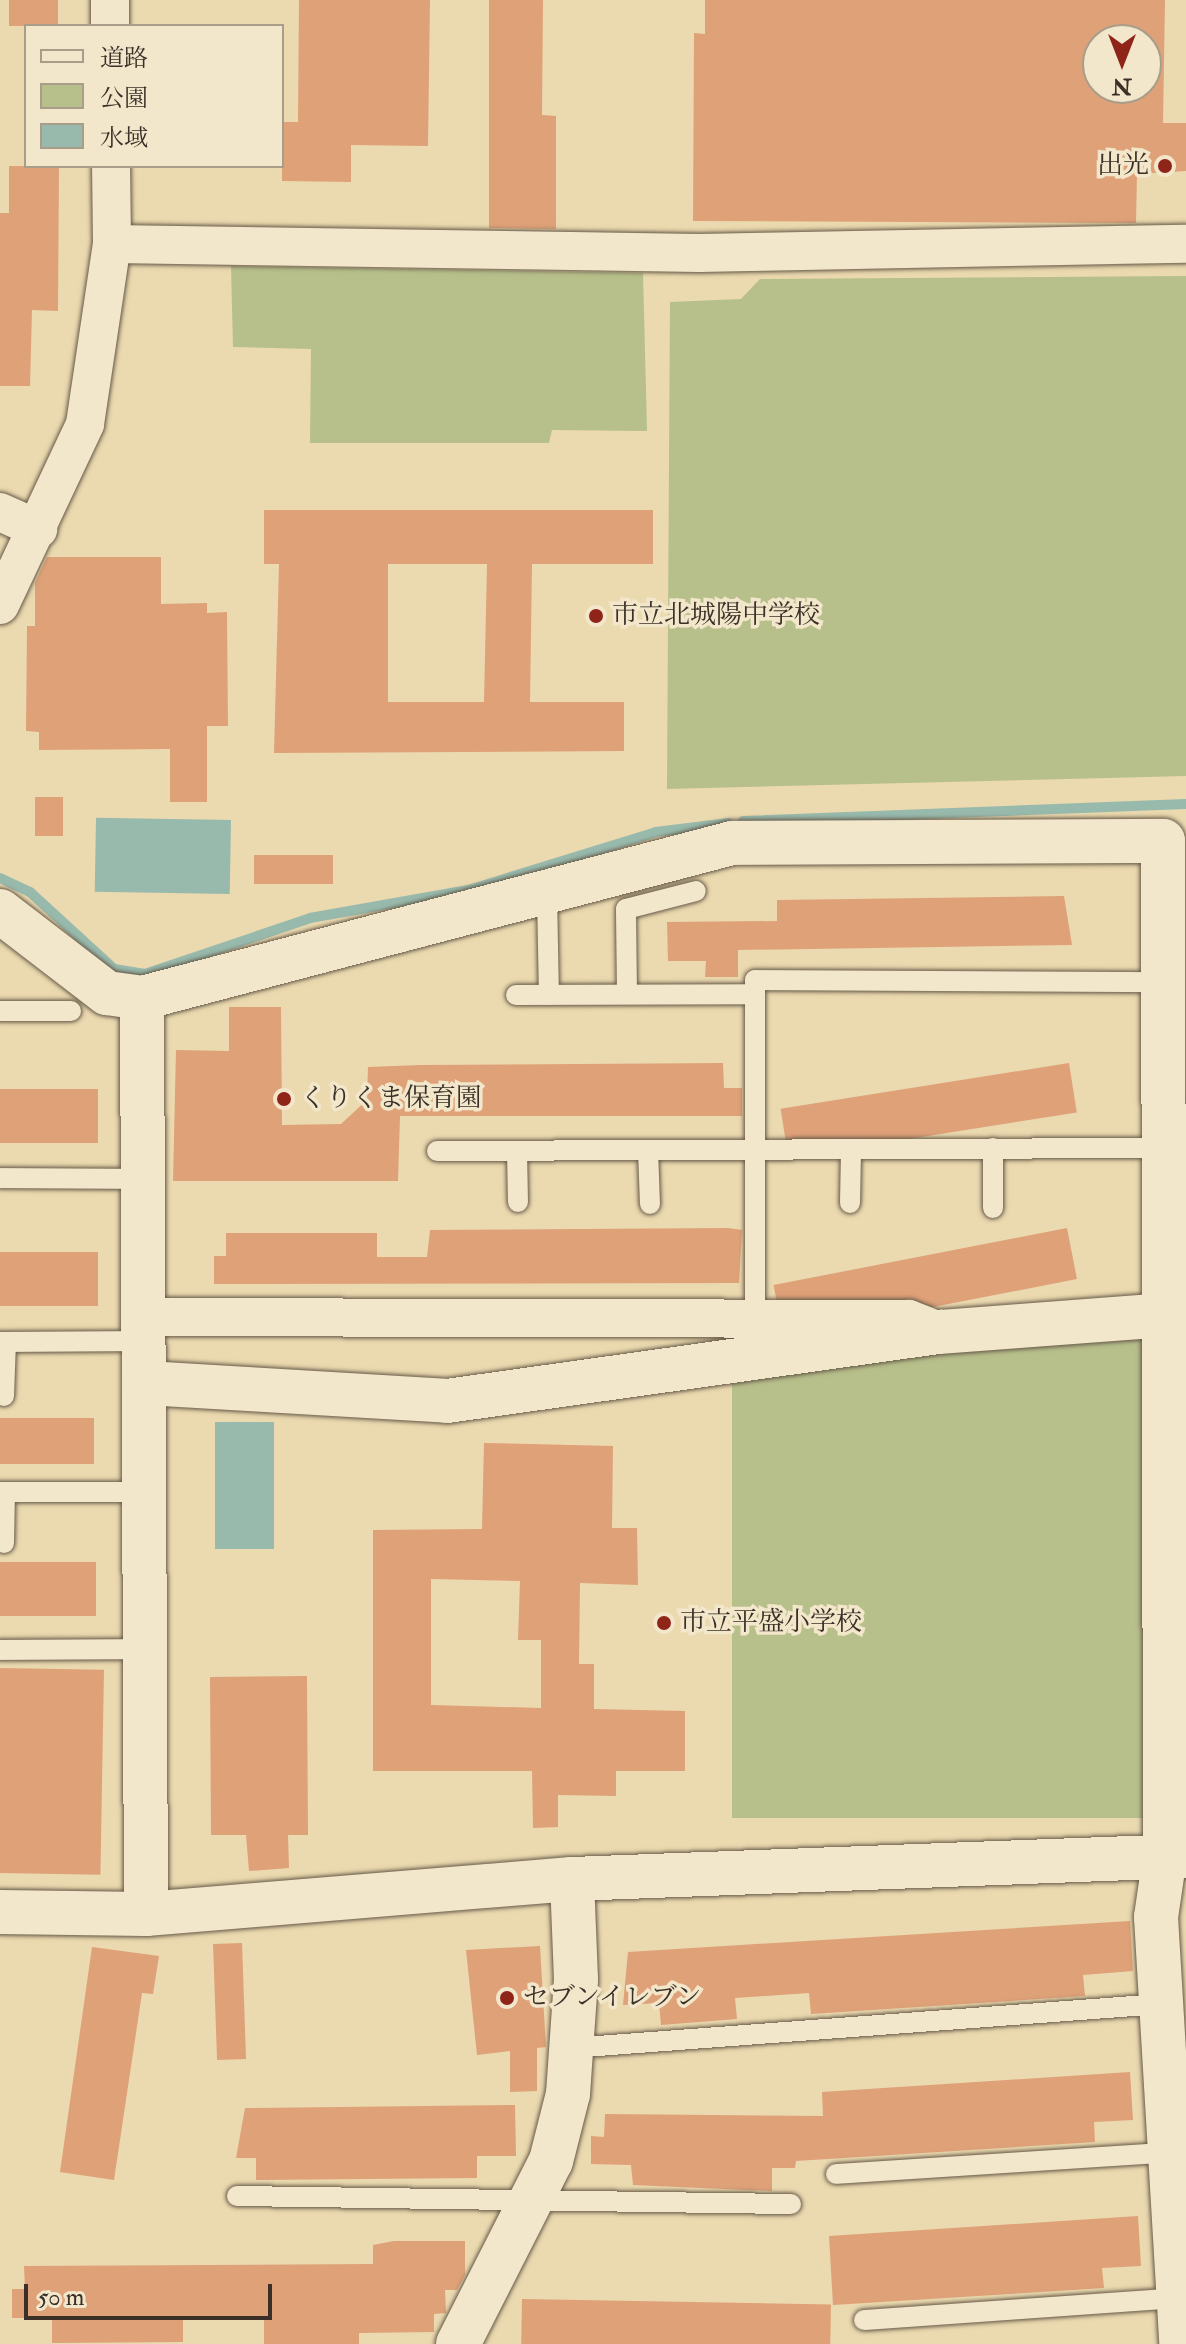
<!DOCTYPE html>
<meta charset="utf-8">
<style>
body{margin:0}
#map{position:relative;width:1186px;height:2344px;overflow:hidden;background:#ebd9af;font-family:"IM FELL Double Pica","Noto Serif JP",serif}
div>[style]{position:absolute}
.green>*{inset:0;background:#b7bf8b;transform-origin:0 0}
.water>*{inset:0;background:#98baad;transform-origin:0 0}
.stream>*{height:10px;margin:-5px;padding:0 5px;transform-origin:5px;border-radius:5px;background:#98baad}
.building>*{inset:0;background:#dfa178;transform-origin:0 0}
.roads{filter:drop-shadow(0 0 2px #665a49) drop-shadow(0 0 2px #665a49)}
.service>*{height:20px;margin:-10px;padding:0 10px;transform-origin:10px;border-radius:10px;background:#f2e6cb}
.minor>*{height:38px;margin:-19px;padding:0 19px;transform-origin:19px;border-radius:19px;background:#f2e6cb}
.tertiary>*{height:44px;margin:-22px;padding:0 22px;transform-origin:22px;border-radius:22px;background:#f2e6cb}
.dots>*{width:22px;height:22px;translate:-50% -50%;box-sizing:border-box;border:4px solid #f2e6cb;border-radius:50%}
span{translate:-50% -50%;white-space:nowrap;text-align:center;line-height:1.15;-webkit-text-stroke:7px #f2e6cb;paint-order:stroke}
.poi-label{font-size:26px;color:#3a3027}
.right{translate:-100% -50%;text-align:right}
.left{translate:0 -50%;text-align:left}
.legend{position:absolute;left:24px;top:24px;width:260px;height:144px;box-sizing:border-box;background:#f2e6cb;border:2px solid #a89d89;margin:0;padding:10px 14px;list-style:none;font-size:24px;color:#3a3027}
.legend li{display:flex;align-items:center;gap:16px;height:40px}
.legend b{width:40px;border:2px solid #a89d89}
.north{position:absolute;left:1082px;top:24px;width:80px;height:80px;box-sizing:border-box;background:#f2e6cb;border:2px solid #a89d89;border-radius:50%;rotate:180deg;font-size:22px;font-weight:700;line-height:32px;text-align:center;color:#3a3027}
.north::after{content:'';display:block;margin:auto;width:28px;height:36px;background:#8f2418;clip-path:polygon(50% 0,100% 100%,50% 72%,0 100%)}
.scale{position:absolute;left:24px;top:2284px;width:248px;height:36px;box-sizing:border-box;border:4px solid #3a3027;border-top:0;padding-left:10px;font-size:24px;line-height:28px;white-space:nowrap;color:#3a3027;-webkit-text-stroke:6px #f2e6cb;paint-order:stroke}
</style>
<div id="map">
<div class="green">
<div style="clip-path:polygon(231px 266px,643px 273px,647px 431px,552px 430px,549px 443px,310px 443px,311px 349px,233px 347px)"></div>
<div style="clip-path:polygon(1186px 276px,1186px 776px,667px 789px,670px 302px,741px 299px,760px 279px)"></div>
<div style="left:1147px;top:1333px;width:485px;height:415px;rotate:90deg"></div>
</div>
<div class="water">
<div style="left:231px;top:820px;width:74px;height:135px;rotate:91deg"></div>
<div style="left:215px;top:1422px;width:59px;height:127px"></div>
</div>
<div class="stream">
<div style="left:743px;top:821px;width:443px;rotate:-2.2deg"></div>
<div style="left:0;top:878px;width:33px;rotate:25deg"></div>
<div style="left:30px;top:892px;width:114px;rotate:42.5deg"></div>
<div style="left:114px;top:969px;width:31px;rotate:9deg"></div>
<div style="left:145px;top:974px;width:174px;rotate:-18.7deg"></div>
<div style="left:310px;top:918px;width:165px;rotate:-10.1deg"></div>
<div style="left:472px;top:889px;width:193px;rotate:-17.2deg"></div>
<div style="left:656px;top:832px;width:73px;rotate:-7.1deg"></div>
</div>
<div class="building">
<div style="left:9px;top:0;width:49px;height:26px"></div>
<div style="clip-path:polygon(299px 0,430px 0,428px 146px,351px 145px,351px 182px,282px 181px,282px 122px,298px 122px)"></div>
<div style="clip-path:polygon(489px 0,543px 0,542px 115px,556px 116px,556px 229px,489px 228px)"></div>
<div style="clip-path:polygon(evenodd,705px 0,1165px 0,1163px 123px,1186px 123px,1186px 171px,1137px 174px,1136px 223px,693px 221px,694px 33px,705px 34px,705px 0,1098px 40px,1146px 40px,1146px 88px,1098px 88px,1098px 40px)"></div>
<div style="clip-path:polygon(9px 166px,59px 166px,58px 311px,32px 310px,30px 386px,0 386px,0 213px,9px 213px)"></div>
<div style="clip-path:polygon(evenodd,264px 510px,653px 510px,653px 564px,532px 564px,530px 702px,624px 702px,624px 751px,274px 753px,279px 564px,264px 564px,264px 510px,388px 564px,487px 564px,484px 702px,388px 702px,388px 564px)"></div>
<div style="clip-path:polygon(47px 557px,161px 557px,161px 604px,207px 603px,207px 613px,227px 612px,228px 726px,207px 726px,207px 802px,170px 802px,170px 749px,39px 750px,39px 732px,26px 731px,27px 626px,35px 626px,35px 583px)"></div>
<div style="left:35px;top:797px;width:28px;height:39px"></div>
<div style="left:254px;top:855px;width:79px;height:29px"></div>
<div style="clip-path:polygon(1064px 896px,1072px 945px,738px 950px,738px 977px,705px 977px,706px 961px,668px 961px,667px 922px,777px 921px,777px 900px)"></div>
<div style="clip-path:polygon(229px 1007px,281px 1007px,282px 1125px,341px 1124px,367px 1100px,368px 1067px,421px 1065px,723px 1063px,724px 1088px,742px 1088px,742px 1116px,400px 1116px,398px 1181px,173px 1181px,176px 1050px,229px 1051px)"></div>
<div style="left:1069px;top:1063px;width:50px;height:292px;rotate:81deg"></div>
<div style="left:0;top:1089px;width:98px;height:54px"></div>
<div style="clip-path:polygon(728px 1228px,742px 1230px,739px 1283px,214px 1284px,214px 1256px,226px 1256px,226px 1233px,377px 1233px,377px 1257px,427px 1257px,430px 1230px)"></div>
<div style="left:1067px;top:1228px;width:52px;height:299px;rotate:79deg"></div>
<div style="left:98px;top:1252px;width:54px;height:98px;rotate:90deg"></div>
<div style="left:0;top:1418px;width:94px;height:46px"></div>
<div style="clip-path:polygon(evenodd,484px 1443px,613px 1446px,612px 1528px,637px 1528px,638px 1585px,580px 1583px,579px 1664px,594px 1664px,594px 1709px,685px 1711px,685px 1771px,616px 1771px,616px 1796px,558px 1795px,558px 1827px,533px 1828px,532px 1771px,373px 1771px,373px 1530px,482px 1529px,484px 1443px,431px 1579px,520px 1581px,518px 1640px,541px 1640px,541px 1708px,431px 1705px,431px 1579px)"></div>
<div style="left:0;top:1562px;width:96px;height:54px"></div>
<div style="left:0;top:1668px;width:104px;height:205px;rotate:1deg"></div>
<div style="clip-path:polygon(307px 1676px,308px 1835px,288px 1835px,289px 1868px,249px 1871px,246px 1835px,211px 1835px,210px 1677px)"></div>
<div style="clip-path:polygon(1130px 1921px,1133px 1971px,1083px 1975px,1085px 1996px,811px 2014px,809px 1993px,735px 1998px,737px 2019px,661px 2025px,659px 2003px,623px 2005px,628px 1952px)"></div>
<div style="left:242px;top:1943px;width:116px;height:29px;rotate:88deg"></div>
<div style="clip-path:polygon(540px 1946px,546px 2047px,537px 2048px,537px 2091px,510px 2092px,510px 2051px,477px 2055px,466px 1950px)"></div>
<div style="clip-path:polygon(92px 1947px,159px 1956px,153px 1994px,142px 1993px,114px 2180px,60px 2172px)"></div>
<div style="clip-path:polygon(1130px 2072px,1133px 2120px,1094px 2122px,1095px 2142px,796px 2161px,795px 2168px,772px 2168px,772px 2191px,633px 2185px,631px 2165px,591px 2164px,591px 2136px,604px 2137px,605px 2114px,823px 2116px,822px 2092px)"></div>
<div style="clip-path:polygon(515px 2105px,516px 2156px,477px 2156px,477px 2178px,256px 2180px,256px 2158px,236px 2158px,245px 2108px)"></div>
<div style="clip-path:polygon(1138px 2216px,1141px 2266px,1102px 2268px,1104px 2288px,833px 2305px,829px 2236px)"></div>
<div style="clip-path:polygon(394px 2241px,465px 2241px,465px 2275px,457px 2290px,445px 2290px,446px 2313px,434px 2314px,434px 2332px,359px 2333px,359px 2344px,264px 2344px,264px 2317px,183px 2317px,183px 2342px,52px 2343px,52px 2318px,12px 2318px,12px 2289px,25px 2289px,24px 2266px,373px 2264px,373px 2245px)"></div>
<div style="left:522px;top:2299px;width:309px;height:45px;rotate:1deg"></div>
</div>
<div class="roads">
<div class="service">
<div style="left:547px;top:894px;width:101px;rotate:88.9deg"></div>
<div style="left:627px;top:994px;width:85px;rotate:-90.7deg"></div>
<div style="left:626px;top:909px;width:72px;rotate:-14.4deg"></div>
<div style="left:516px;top:995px;width:239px;rotate:-0.2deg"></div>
<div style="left:0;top:1011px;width:71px"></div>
<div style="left:993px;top:1148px;width:60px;rotate:90deg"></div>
<div style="left:648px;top:1150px;width:54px;rotate:87.9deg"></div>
<div style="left:437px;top:1151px;width:727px;rotate:-0.24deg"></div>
<div style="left:517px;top:1151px;width:51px;rotate:88.9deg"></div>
<div style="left:0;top:1178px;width:145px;rotate:0.4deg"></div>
<div style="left:850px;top:1203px;width:54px;rotate:-88.9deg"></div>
<div style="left:755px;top:1318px;width:338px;rotate:-90deg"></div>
<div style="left:755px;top:980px;width:408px;rotate:0.3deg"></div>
<div style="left:0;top:1342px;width:148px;rotate:-0.4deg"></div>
<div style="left:4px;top:1396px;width:54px;rotate:-87.9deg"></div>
<div style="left:0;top:1492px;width:148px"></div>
<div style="left:4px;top:1543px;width:51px;rotate:-88.9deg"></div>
<div style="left:0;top:1650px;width:150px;rotate:-0.4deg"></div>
<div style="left:571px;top:2048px;width:591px;rotate:-4.27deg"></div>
<div style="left:836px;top:2174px;width:337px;rotate:-3.7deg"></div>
<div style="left:237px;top:2196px;width:554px;rotate:0.83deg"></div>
<div style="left:864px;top:2320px;width:318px;rotate:-4deg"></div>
</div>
<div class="minor">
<div style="left:110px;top:0;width:26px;rotate:90deg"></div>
<div style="left:112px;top:244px;width:587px;rotate:0.88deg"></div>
<div style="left:699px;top:253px;width:487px;rotate:-1.1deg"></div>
<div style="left:0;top:512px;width:42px;rotate:24.1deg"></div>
<div style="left:0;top:605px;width:200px;rotate:-64.8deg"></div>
<div style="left:85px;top:424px;width:182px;rotate:-81.5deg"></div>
<div style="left:112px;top:244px;width:78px;rotate:-90.7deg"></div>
<div style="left:148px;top:1317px;width:761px;rotate:0.15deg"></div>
<div style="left:909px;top:1319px;width:19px;rotate:21deg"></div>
</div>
<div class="tertiary">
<div style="left:0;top:911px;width:135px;rotate:37.5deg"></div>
<div style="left:107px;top:993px;width:35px;rotate:8deg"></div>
<div style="left:142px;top:998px;width:610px;rotate:-14.72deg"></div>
<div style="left:732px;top:843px;width:431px;rotate:-0.3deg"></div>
<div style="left:1163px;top:841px;width:1015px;rotate:89.89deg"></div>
<div style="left:1165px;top:1856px;width:62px;rotate:98.4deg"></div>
<div style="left:1156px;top:1917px;width:428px;rotate:86.6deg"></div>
<div style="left:142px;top:998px;width:916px;rotate:89.75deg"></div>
<div style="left:147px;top:1383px;width:301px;rotate:3.4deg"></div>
<div style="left:447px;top:1401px;width:498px;rotate:-8deg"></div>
<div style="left:940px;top:1332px;width:225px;rotate:-4.3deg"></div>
<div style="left:0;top:1912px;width:146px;rotate:0.8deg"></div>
<div style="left:146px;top:1914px;width:427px;rotate:-4.7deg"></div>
<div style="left:572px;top:1879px;width:614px;rotate:-2.15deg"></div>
<div style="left:458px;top:2344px;width:205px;rotate:-63.1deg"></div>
<div style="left:551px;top:2161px;width:69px;rotate:-75.8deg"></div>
<div style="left:568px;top:2094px;width:115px;rotate:-86deg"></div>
<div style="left:576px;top:1979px;width:100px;rotate:-92.3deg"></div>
</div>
</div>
<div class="dots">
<div style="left:1165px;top:166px;background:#8f2418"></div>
<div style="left:596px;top:616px;background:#8f2418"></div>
<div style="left:284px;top:1099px;background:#8f2418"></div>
<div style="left:664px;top:1623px;background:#8f2418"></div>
<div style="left:507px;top:1998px;background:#8f2418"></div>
</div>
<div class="poi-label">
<span class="right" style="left:1149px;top:166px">出光</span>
<span class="left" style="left:612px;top:616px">市立北城陽中学校</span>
<span class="left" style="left:300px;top:1099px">くりくま保育園</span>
<span class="left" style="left:680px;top:1623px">市立平盛小学校</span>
<span class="left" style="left:523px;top:1998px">セブンイレブン</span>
</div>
<ul class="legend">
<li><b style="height:10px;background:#f2e6cb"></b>道路</li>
<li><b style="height:22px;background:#b7bf8b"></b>公園</li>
<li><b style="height:22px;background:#98baad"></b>水域</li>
</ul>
<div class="north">N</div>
<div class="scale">50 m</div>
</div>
